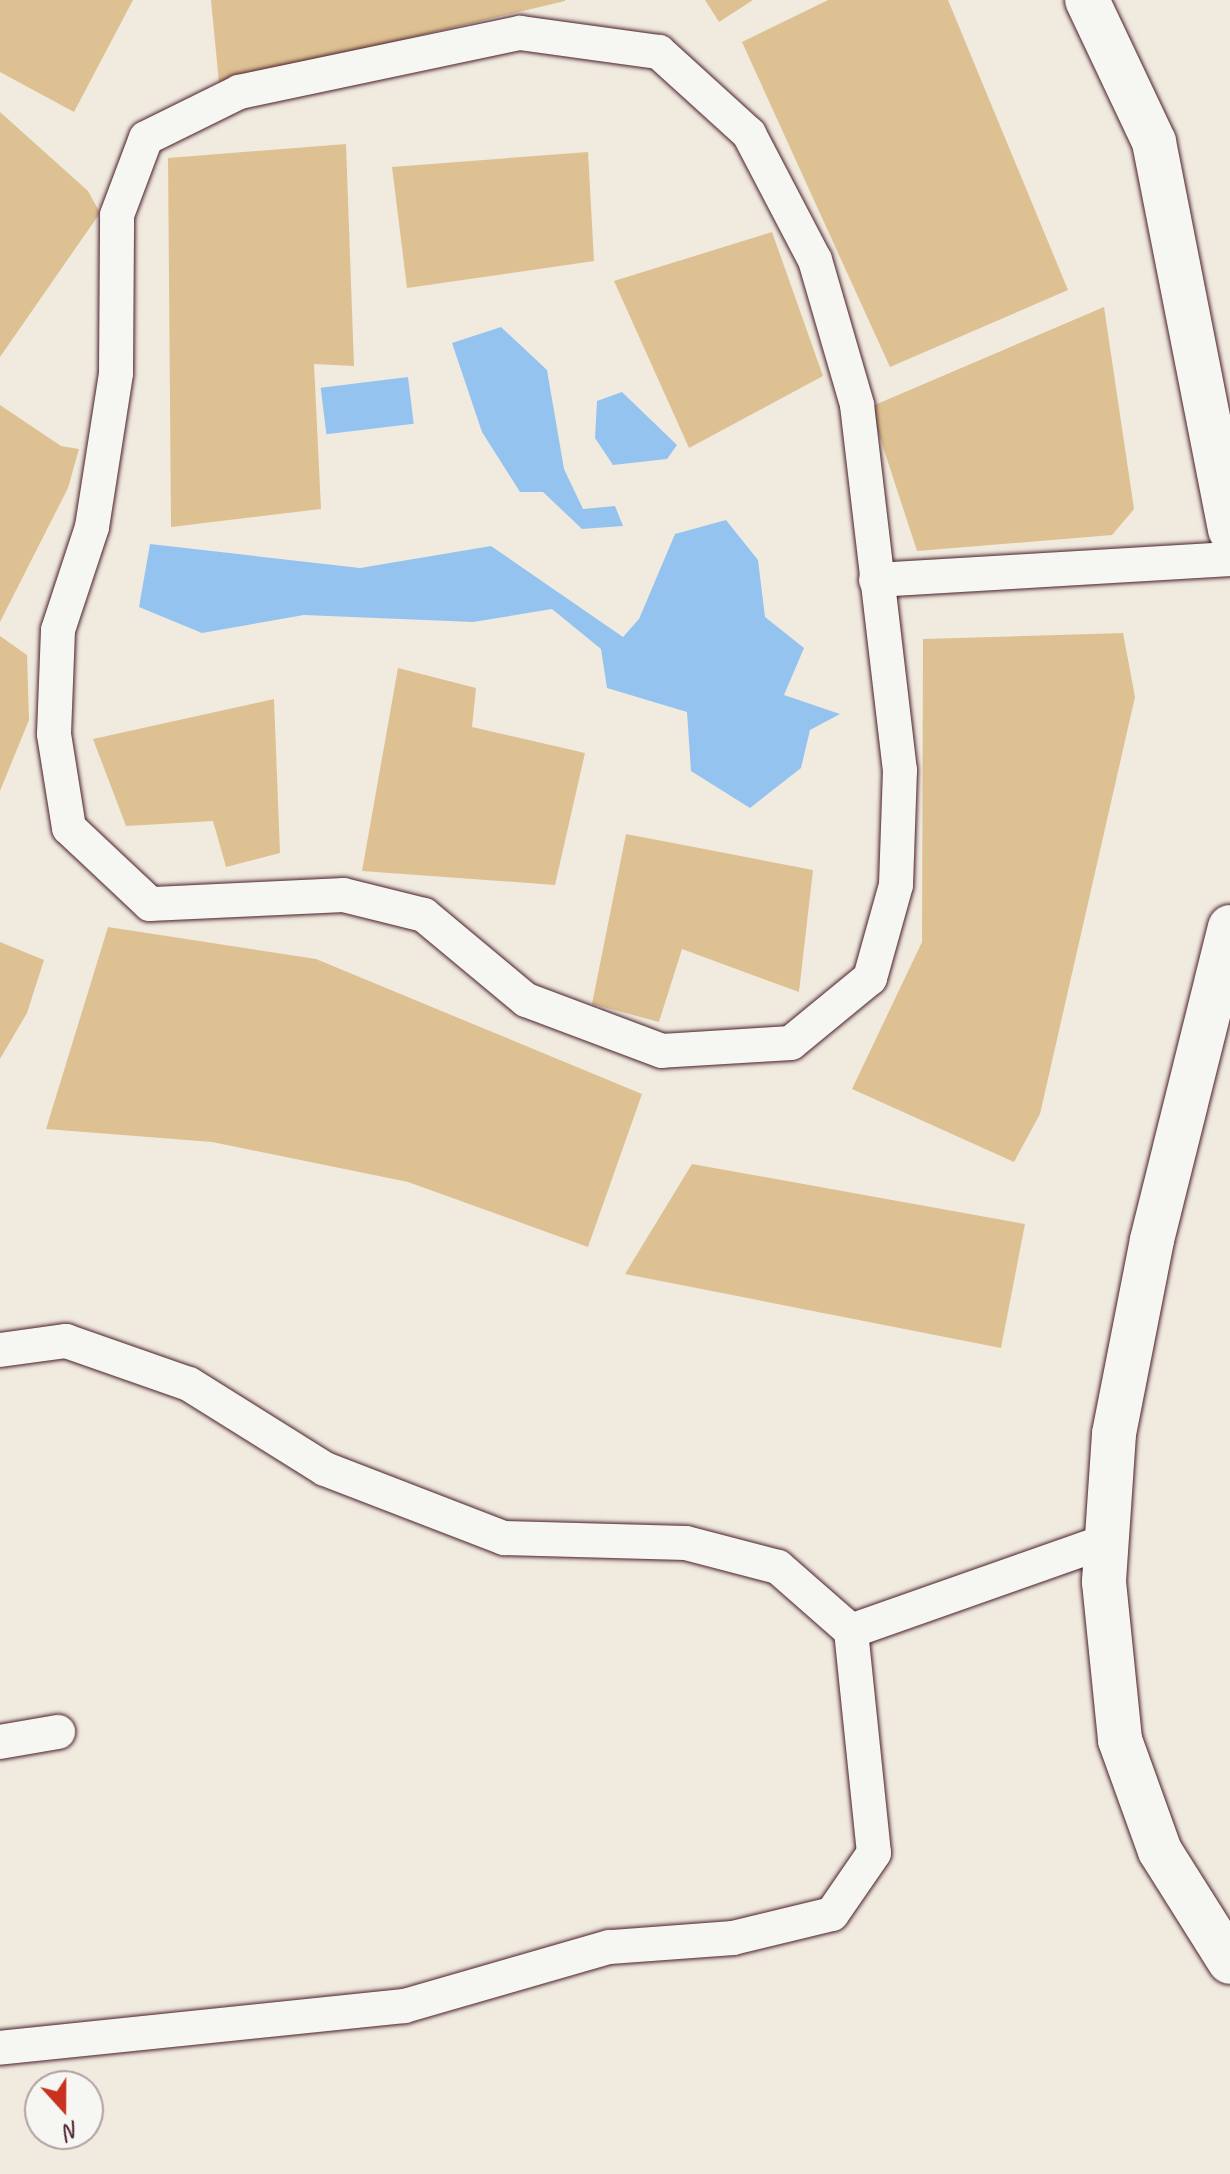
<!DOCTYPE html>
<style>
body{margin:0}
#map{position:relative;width:1230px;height:2174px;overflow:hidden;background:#f1ebdf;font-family:Caveat,sans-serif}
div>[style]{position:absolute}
.water>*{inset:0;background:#95c3f0;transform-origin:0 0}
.building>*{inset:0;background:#ddc192}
.roads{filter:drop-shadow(0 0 2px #4a1f2b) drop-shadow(0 0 2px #4a1f2b)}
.street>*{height:34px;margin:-17px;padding:0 17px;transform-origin:17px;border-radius:17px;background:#f6f6f2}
.secondary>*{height:44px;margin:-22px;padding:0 22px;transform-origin:22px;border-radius:22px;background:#f6f6f2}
span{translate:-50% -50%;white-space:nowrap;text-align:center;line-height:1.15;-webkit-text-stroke:6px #f6f6f2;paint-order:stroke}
.north{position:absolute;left:24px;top:2070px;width:80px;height:80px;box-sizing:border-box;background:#f6f6f2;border:2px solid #b1a0a2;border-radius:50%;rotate:159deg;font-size:22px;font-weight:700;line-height:32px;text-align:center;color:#4a1f2b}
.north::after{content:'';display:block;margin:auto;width:28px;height:36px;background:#c8321e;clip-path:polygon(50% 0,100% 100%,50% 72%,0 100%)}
</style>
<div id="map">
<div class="water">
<div style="clip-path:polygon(501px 327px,547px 370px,564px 469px,583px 509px,615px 506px,623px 526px,582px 529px,543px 492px,520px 492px,482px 432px,452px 343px)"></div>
<div style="left:408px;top:377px;width:47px;height:88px;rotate:83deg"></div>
<div style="clip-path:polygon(622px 392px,677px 445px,667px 459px,613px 465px,595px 438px,597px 401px)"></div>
<div style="clip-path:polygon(726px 520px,758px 560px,765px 617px,804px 648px,784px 695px,840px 714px,810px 730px,801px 768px,750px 808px,691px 771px,687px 712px,607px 688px,601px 649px,552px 609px,473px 622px,304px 615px,202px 633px,139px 607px,150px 544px,360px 568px,491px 546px,623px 637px,639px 619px,675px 534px)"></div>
</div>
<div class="building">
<div style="clip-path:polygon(0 0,133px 0,74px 112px,0 72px)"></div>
<div style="clip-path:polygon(211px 0,565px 0,565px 1px,219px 83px)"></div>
<div style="clip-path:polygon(705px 0,753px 0,719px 22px)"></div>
<div style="clip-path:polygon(828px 0,948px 0,1068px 290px,890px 367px,742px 42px)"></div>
<div style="clip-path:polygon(0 112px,88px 191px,100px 213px,0 357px)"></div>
<div style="clip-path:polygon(346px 144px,354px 366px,314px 364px,321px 509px,171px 527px,168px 158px)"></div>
<div style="clip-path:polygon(588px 152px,594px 261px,407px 288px,392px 167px)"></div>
<div style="clip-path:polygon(772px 232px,823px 376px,689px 448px,614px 281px)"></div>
<div style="clip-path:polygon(1104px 307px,1134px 509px,1112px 535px,917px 551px,870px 407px)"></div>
<div style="clip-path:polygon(0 405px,61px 446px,79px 449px,68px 488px,0 622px)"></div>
<div style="clip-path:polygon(1123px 633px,1135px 697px,1040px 1114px,1014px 1162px,852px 1089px,922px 942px,923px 639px)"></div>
<div style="clip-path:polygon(0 636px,27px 655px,29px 720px,0 791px)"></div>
<div style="clip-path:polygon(398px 668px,476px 688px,472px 727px,585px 753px,555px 885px,362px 871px)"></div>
<div style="clip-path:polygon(274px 699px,280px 853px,226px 867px,213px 821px,126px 826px,93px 739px)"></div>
<div style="clip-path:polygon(626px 834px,813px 870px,799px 992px,682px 949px,659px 1022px,592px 1004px)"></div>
<div style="clip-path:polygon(108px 927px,316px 959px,642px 1094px,588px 1247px,408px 1182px,212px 1142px,46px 1129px)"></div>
<div style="clip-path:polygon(0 942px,44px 960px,27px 1013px,0 1059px)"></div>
<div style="clip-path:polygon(692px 1164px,1025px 1224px,1001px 1348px,625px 1274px)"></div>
</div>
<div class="roads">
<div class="street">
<div style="left:520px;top:33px;width:140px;rotate:7.8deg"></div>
<div style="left:659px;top:52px;width:122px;rotate:42.3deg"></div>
<div style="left:749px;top:134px;width:142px;rotate:62.4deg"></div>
<div style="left:815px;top:260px;width:151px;rotate:73.8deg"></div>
<div style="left:857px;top:405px;width:368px;rotate:83.3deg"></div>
<div style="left:900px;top:770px;width:115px;rotate:92deg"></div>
<div style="left:896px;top:885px;width:97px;rotate:105.6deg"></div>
<div style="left:870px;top:978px;width:102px;rotate:140.6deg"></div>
<div style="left:791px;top:1043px;width:129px;rotate:176.5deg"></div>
<div style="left:662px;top:1051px;width:145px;rotate:-159.4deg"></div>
<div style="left:526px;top:1000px;width:133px;rotate:-140.2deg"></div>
<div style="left:424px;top:915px;width:83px;rotate:-166.1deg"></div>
<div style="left:343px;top:895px;width:193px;rotate:177.3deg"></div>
<div style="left:150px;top:904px;width:111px;rotate:-136.8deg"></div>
<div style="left:69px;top:828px;width:95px;rotate:-99.1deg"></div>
<div style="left:54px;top:734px;width:104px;rotate:-87.8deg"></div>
<div style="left:58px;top:630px;width:108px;rotate:-71.7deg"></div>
<div style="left:92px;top:527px;width:156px;rotate:-81.1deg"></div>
<div style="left:116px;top:373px;width:158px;rotate:-89.6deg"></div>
<div style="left:117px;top:215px;width:82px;rotate:-69.4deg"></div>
<div style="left:146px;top:138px;width:104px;rotate:-26.3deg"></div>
<div style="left:239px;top:92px;width:287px;rotate:-11.9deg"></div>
<div style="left:876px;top:580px;width:355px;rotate:-3.4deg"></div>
<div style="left:0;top:1350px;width:67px;rotate:-7.8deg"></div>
<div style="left:66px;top:1341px;width:130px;rotate:19.3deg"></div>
<div style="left:189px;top:1384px;width:160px;rotate:32deg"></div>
<div style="left:325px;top:1469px;width:192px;rotate:21.1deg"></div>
<div style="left:504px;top:1538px;width:182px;rotate:1.6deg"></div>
<div style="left:686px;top:1543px;width:95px;rotate:14.6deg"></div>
<div style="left:778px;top:1567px;width:97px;rotate:41.2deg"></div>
<div style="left:851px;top:1631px;width:223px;rotate:84.1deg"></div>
<div style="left:874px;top:1853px;width:74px;rotate:124.5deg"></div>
<div style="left:832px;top:1914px;width:102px;rotate:166.4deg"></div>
<div style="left:733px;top:1938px;width:124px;rotate:175.8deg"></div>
<div style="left:609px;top:1947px;width:213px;rotate:163.9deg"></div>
<div style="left:404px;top:2006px;width:406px;rotate:174.1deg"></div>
<div style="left:851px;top:1631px;width:271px;rotate:-19.4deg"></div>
<div style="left:0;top:1742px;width:59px;rotate:-9.8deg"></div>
</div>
<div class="secondary">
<div style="left:1087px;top:0;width:157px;rotate:64.7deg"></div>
<div style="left:1154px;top:142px;width:396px;rotate:78.9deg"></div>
<div style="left:1230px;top:927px;width:323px;rotate:104deg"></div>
<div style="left:1152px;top:1240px;width:198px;rotate:101.1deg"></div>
<div style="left:1114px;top:1434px;width:148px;rotate:93.9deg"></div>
<div style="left:1104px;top:1582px;width:159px;rotate:84.2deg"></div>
<div style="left:1120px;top:1740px;width:118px;rotate:70.2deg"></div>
<div style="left:1160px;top:1851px;width:131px;rotate:57.8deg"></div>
</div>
</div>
<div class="north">N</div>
</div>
